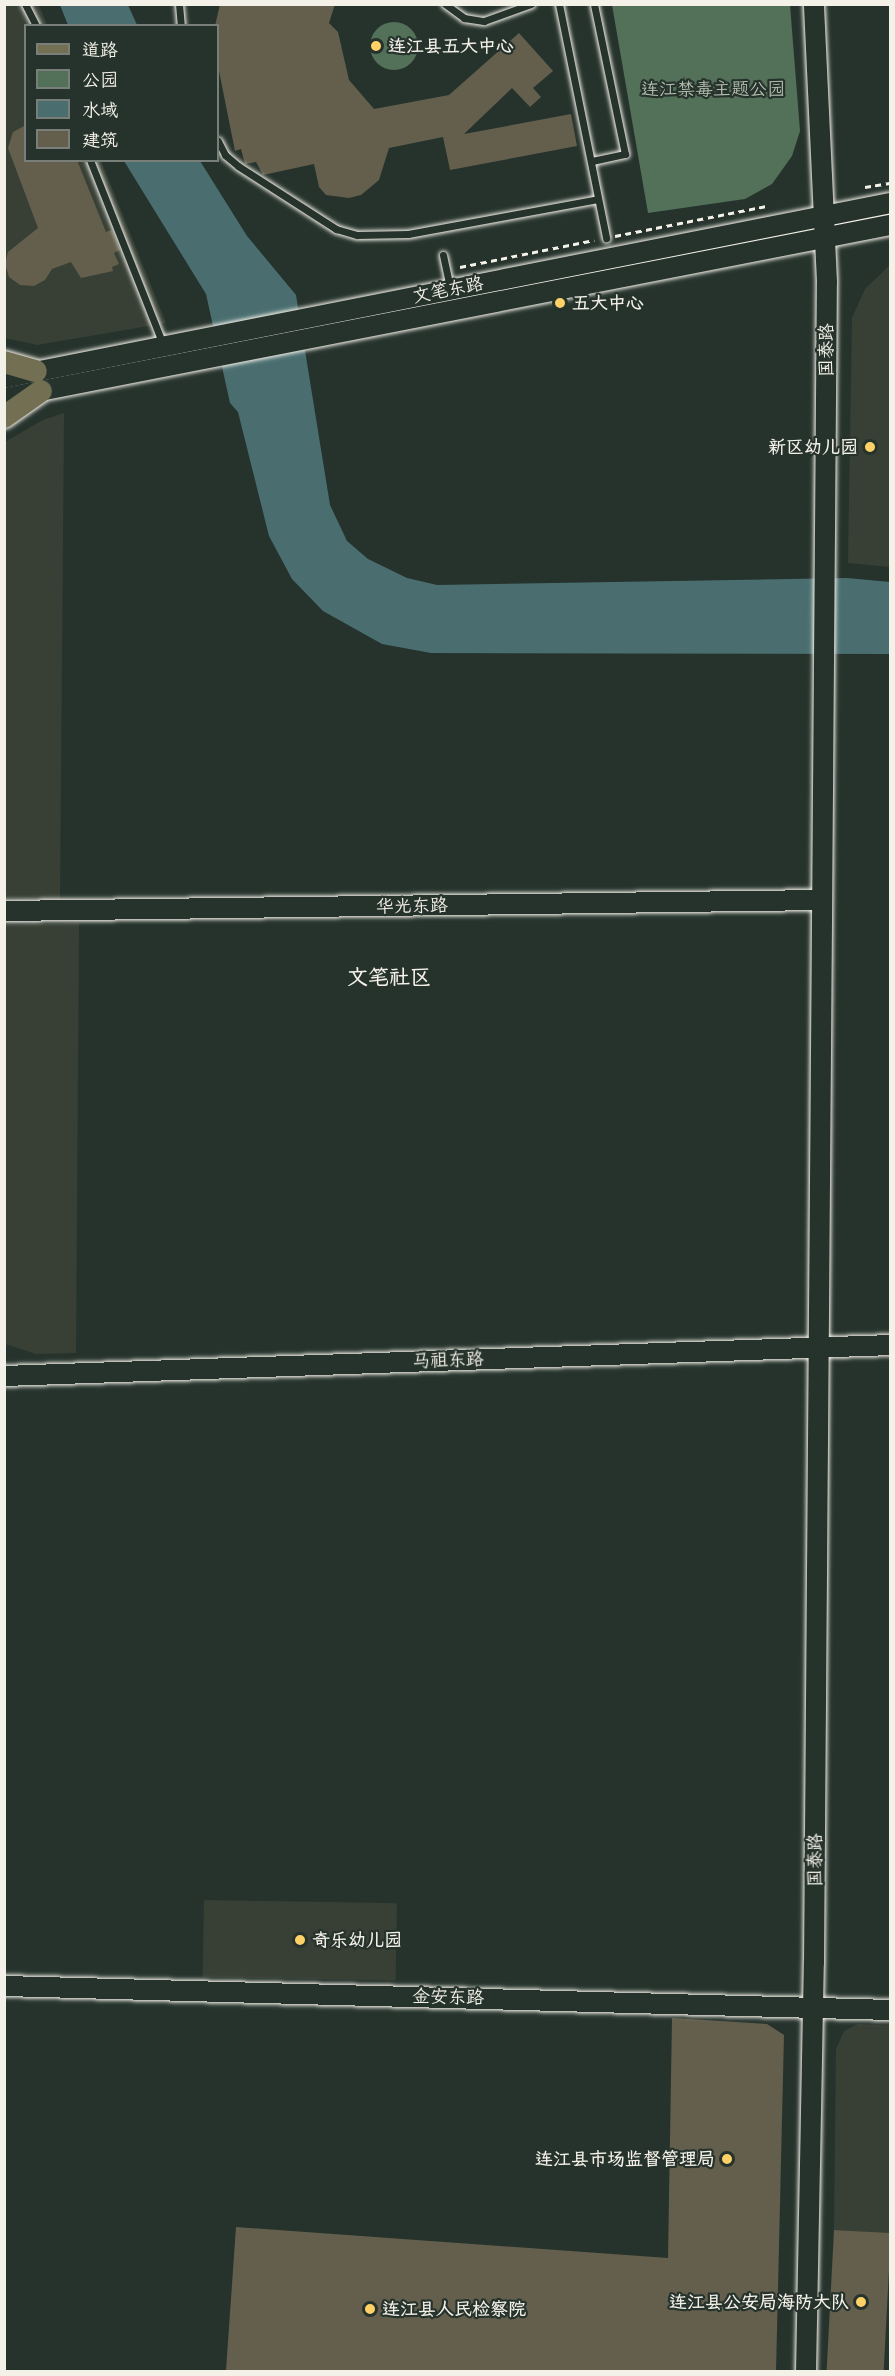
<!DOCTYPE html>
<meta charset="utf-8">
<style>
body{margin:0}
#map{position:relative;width:895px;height:2376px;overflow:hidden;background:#26332d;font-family:"Shantell Sans","LXGW WenKai TC",sans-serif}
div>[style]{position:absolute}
.built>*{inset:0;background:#384036;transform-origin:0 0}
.green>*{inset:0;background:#537058}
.round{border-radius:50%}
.water>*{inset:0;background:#4a6e70}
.building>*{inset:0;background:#635f4c;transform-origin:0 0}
.path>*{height:3px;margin-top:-1.5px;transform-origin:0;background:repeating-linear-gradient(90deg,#f4f1e8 0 6px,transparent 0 10.5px)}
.roads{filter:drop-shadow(0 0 2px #f4f1e8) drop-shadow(0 0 2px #f4f1e8)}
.lane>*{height:7px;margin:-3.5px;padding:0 3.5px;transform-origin:3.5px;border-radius:3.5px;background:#26332d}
.secondary>*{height:20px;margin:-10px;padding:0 10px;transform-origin:10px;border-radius:10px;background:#26332d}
.primary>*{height:22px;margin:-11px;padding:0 11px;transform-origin:11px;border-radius:11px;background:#726f52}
.dots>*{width:16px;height:16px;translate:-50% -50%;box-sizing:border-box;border:3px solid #26332d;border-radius:50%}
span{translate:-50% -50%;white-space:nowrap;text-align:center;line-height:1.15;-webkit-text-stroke:4.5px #26332d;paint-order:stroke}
.poi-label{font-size:18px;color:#f4f1e8;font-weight:700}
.left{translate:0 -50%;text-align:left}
.right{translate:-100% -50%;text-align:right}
.park-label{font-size:18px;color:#b4bdae}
.street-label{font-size:18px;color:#f4f1e8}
.quarter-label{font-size:21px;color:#f4f1e8;font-weight:700}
.frame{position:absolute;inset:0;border:6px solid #f4f1e8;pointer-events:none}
.legend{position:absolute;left:24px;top:24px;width:195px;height:138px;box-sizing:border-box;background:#26332d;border:2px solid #787f78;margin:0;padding:8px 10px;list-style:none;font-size:18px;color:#f4f1e8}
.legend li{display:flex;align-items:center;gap:12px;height:30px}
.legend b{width:30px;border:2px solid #787f78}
</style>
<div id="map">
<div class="built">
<div style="clip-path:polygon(5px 5px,39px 5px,47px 25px,26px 26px,26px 160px,101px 161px,166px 323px,37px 345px,5px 338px)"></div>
<div style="clip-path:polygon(890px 265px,890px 567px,848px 563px,852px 318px,865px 289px)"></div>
<div style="clip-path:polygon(64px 413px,60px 900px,5px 898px,5px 442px,43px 420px)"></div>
<div style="clip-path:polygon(79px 923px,76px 1353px,36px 1354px,5px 1344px,5px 925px)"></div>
<div style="left:204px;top:1900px;width:193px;height:77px;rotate:1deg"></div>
<div style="clip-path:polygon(858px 2024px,890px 2026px,890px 2233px,834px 2230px,836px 2049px,844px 2031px)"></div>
</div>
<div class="green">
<div style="clip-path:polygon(612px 5px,790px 5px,800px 131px,792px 156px,772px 184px,745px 199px,648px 213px)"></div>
<div class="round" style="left:370px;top:22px;width:48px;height:48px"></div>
</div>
<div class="water">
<div style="clip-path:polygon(60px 5px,128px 5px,137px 25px,68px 25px)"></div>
<div style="clip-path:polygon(124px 161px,200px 161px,247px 236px,296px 295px,330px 505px,347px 541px,368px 559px,407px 578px,437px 585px,847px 578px,890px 582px,890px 654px,431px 653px,382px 644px,323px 611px,292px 579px,269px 536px,238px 412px,230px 403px,206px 294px)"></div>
</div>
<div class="building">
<div style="clip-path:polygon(220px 4px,335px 4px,329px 23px,338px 32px,349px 80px,374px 109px,449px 95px,519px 33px,553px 71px,533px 88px,541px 97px,530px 107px,512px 88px,464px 134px,571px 114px,577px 146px,450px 170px,443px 137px,389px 148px,379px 180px,361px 195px,349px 198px,326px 195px,319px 187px,314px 164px,263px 175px,256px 162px,245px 164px,241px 149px,235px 151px,218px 66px,215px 26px)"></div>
<div style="clip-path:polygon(26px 125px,26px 160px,77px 160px,106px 232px,112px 230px,120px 250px,114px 253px,119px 264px,112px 267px,113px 271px,81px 278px,71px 262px,52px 269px,45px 280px,34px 286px,20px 285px,9px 277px,5px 264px,8px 252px,38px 228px,8px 148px,13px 132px)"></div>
<div style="clip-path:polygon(672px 2018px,767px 2024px,784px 2035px,776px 2372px,226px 2370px,236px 2227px,668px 2258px)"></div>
<div style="left:834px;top:2230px;width:57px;height:142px;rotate:3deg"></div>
</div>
<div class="path">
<div style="left:865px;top:187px;width:25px;rotate:-9deg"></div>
<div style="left:615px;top:236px;width:155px;rotate:-11.2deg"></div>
<div style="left:460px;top:267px;width:137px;rotate:-11.4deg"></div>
</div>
<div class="roads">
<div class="lane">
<div style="left:25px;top:4px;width:25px;rotate:63deg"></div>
<div style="left:179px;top:4px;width:22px;rotate:85deg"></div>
<div style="left:445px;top:4px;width:24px;rotate:36deg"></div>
<div style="left:464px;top:18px;width:20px;rotate:9deg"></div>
<div style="left:484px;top:21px;width:50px;rotate:-19.9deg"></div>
<div style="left:559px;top:4px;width:239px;rotate:78.6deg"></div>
<div style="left:218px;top:141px;width:16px;rotate:63deg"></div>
<div style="left:225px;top:155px;width:17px;rotate:40deg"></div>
<div style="left:238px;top:166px;width:117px;rotate:32.7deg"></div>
<div style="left:336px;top:229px;width:22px;rotate:16deg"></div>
<div style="left:357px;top:235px;width:51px;rotate:-1.1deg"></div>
<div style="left:408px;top:234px;width:193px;rotate:-10.4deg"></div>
<div style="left:90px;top:160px;width:198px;rotate:68.4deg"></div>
<div style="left:592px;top:161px;width:34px;rotate:-12deg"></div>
<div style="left:625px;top:154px;width:153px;rotate:-101.7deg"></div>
<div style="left:443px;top:255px;width:33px;rotate:78deg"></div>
</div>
<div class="secondary">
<div style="left:4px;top:378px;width:903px;rotate:-11.17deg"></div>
<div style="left:4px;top:398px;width:903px;rotate:-11.05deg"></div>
<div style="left:4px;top:911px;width:815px;rotate:-0.77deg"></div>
<div style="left:4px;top:1376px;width:887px;rotate:-2deg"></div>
<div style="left:4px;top:1986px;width:886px;rotate:1.55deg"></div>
<div style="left:806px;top:2372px;width:409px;rotate:-88.9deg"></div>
<div style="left:814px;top:1963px;width:1681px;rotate:-89.56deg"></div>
<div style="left:827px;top:282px;width:278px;rotate:-92.7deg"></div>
</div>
<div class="primary">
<div style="left:4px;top:362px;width:33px;rotate:16deg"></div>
<div style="left:4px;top:417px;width:45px;rotate:-35.1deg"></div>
</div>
</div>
<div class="dots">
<div style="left:376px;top:46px;background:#ffd166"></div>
<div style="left:560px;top:303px;background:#ffd166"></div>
<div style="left:870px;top:447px;background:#ffd166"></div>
<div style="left:300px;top:1940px;background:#ffd166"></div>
<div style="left:727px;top:2159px;background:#ffd166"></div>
<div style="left:861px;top:2302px;background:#ffd166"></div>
<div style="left:370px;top:2309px;background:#ffd166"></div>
</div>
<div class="poi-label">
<span class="left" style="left:388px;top:46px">连江县五大中心</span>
<span class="left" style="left:572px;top:303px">五大中心</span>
<span class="right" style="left:858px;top:447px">新区幼儿园</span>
<span class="left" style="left:312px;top:1940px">奇乐幼儿园</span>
<span class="right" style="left:715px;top:2159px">连江县市场监督管理局</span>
<span class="right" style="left:849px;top:2302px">连江县公安局海防大队</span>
<span class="left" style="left:382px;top:2309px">连江县人民检察院</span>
</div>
<div class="park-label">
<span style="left:713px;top:89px">连江禁毒主题公园</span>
</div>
<div class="street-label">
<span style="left:448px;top:290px;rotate:-11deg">文笔东路</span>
<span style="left:826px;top:350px;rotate:-90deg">国泰路</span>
<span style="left:412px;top:906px;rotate:-1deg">华光东路</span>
<span style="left:448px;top:1360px;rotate:-2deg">马祖东路</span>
<span style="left:815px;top:1860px;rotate:-90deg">国泰路</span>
<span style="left:448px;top:1997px;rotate:1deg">金安东路</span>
</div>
<div class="quarter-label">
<span style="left:389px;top:977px">文笔社区</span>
</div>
<div class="frame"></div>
<ul class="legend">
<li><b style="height:8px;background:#726f52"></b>道路</li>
<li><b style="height:16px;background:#537058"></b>公园</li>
<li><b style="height:16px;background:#4a6e70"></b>水域</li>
<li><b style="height:16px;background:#635f4c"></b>建筑</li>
</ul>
</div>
